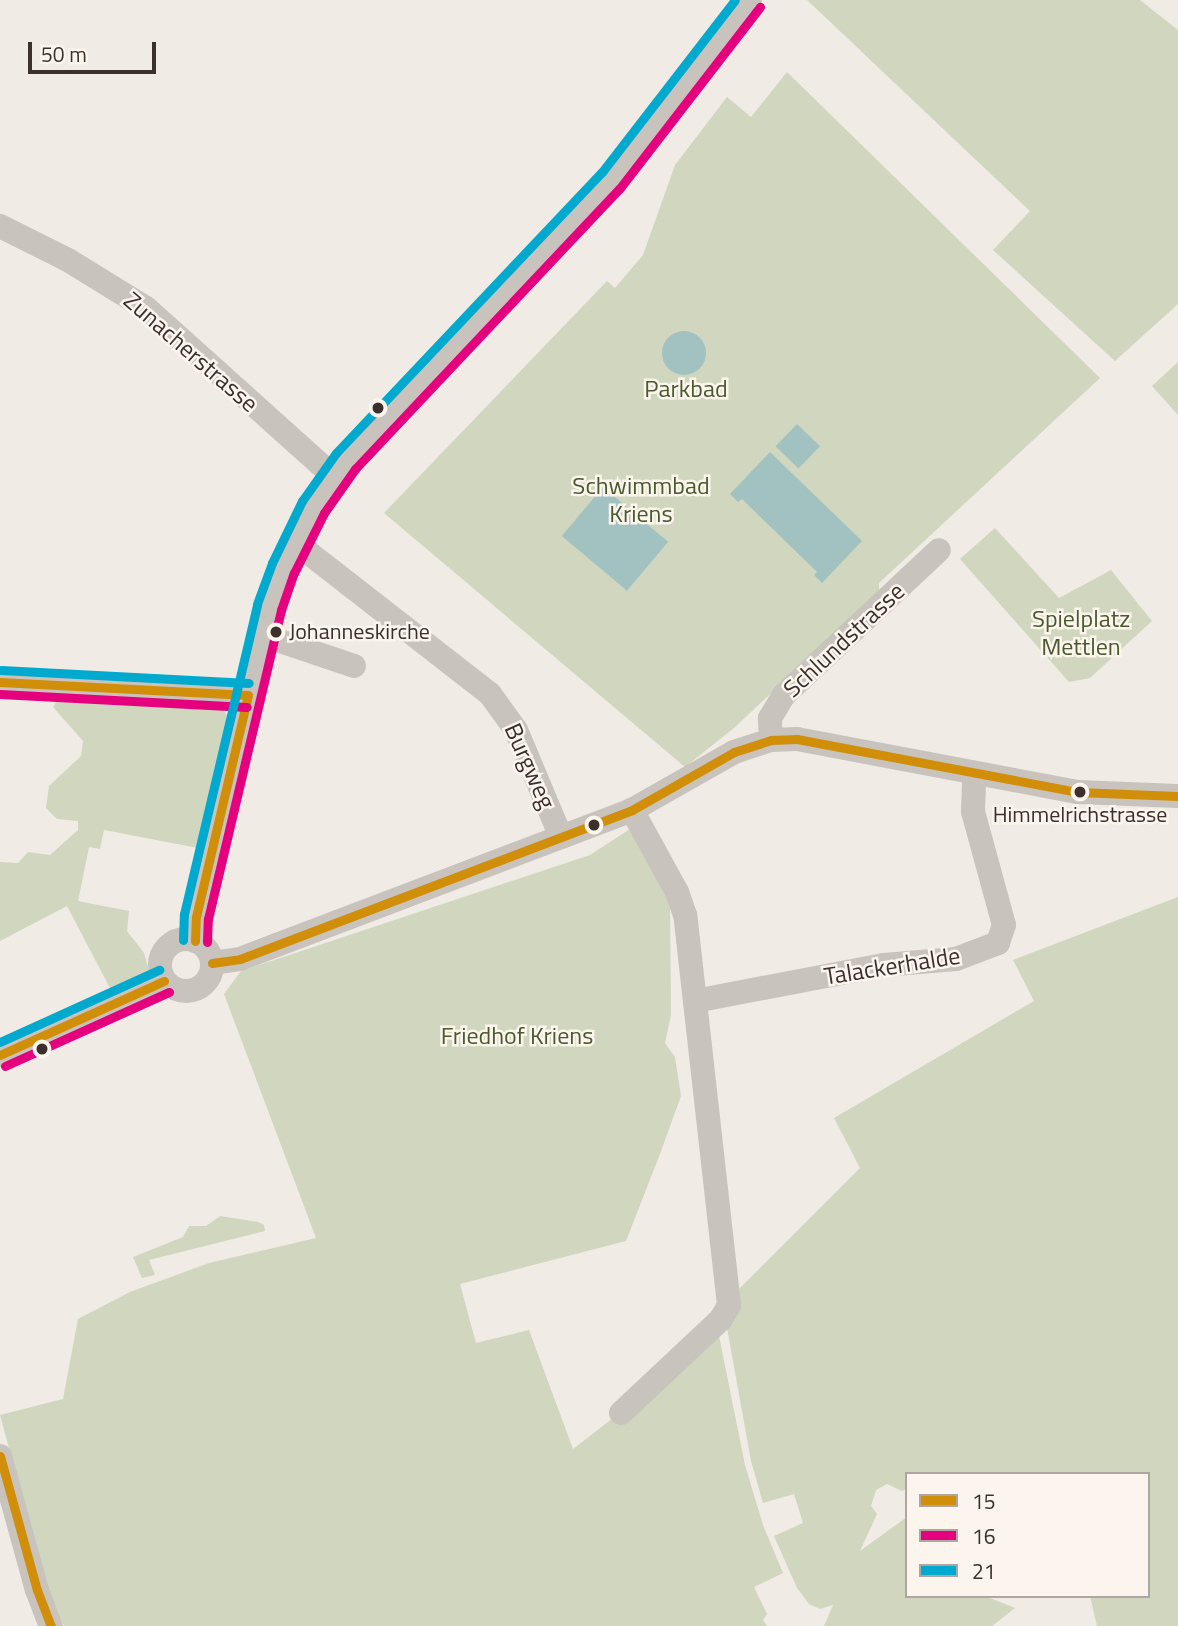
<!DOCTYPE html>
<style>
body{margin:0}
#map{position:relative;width:1178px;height:1626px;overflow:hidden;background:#f0ebe5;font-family:"Titillium Web",sans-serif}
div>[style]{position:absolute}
.green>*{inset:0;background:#d1d6bf}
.water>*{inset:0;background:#a1c2c1;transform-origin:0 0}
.round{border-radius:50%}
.minor>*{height:24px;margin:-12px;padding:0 12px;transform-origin:12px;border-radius:12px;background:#c9c3be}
.minor>.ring{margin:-12px;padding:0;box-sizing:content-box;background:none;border:24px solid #c9c3be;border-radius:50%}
.bus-1>*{height:9px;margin:-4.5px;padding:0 4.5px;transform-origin:4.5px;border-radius:4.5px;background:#d18e09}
.bus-2>*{height:9px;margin:-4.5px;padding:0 4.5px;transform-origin:4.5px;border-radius:4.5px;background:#e5007d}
.bus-3>*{height:9px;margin:-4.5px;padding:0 4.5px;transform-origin:4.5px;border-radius:4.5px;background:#00a9ce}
.dots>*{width:19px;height:19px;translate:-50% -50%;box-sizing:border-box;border:4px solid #fbf5ee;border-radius:50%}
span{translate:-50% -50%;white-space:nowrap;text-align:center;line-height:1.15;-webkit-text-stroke:5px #fbf5ee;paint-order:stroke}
.bus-label{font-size:22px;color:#3b302b}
.left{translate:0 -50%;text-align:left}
.street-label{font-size:24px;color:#3b302b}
.park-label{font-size:24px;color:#4a5a2e}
.legend{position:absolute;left:905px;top:1472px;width:245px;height:126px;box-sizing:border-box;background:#fbf5ee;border:2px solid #aea6a0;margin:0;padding:9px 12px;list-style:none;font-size:21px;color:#3b302b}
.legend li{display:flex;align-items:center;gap:14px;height:35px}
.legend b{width:35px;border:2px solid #aea6a0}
.scale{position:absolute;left:28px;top:42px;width:128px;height:32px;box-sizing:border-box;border:4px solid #3b302b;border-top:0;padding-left:9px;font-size:21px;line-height:24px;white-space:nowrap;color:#3b302b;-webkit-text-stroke:5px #fbf5ee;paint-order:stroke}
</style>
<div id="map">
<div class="green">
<div style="clip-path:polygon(807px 0,1140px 0,1178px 30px,1178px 304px,1115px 361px,993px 250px,1030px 211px)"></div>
<div style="clip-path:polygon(787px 72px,1100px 378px,879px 583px,879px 592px,734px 728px,685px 767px,384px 513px,607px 281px,615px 288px,643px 255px,675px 165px,727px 97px,751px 117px)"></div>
<div style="clip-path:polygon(1178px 362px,1178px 415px,1152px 386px)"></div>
<div style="clip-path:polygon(995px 528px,1059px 598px,1111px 570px,1152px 621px,1090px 678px,1069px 682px,960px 559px)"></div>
<div style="clip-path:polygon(59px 698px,216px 705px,225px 712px,230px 722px,198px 848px,104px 830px,100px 849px,89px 847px,78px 901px,129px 911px,127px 931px,144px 953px,150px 975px,112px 992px,67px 906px,0 941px,0 862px,18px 863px,28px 852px,50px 855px,78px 830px,78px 821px,57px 819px,46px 808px,49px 786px,81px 756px,83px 741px,53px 707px)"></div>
<div style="clip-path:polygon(630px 829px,670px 896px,671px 1015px,665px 1043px,675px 1057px,681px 1096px,660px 1154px,626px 1241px,460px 1284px,476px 1343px,529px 1330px,573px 1449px,719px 1336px,745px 1465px,763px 1525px,783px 1573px,754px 1587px,767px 1614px,763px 1620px,767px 1626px,64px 1626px,43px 1574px,0 1415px,63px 1399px,78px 1319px,130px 1292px,209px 1263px,316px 1238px,224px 994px,241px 971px,590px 855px)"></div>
<div style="clip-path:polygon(1178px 897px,1178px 1626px,1097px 1626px,1090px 1596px,1148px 1596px,1148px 1474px,907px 1474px,907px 1489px,902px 1491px,887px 1484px,876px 1490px,871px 1506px,877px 1514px,860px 1551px,907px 1517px,907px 1596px,985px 1596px,1015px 1608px,992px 1626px,824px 1626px,833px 1605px,820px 1609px,809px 1604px,797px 1588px,774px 1536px,803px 1523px,794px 1494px,763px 1503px,751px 1461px,727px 1328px,735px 1293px,860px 1168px,834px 1118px,1034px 1001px,1013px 960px)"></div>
<div style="clip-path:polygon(220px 1216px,258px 1222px,264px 1225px,265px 1231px,149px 1260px,155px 1275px,142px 1278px,133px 1257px,183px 1237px,189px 1226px,206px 1226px)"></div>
</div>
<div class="water">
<div class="round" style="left:662px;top:331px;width:44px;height:44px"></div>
<div style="left:797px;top:424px;width:32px;height:31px;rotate:44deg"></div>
<div style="clip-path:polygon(770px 452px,862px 541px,822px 583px,814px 575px,817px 572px,742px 499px,738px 502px,730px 494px)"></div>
<div style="left:603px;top:487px;width:85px;height:64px;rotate:40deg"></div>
</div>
<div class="minor">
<div style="left:0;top:226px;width:76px;rotate:26.6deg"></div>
<div style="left:68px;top:260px;width:92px;rotate:31.6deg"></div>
<div style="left:146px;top:308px;width:251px;rotate:41.9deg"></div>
<div style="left:293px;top:545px;width:13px;rotate:23deg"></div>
<div style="left:305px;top:550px;width:234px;rotate:37.9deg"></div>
<div style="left:490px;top:694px;width:44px;rotate:54.2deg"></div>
<div style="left:516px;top:730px;width:116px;rotate:67.2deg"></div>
<div style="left:262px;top:635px;width:97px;rotate:18.6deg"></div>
<div style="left:0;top:682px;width:248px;rotate:3deg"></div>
<div style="left:771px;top:740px;width:22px;rotate:-93deg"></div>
<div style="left:770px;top:718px;width:27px;rotate:-59deg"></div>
<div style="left:784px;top:695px;width:212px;rotate:-43.1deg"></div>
<div class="ring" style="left:160px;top:939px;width:28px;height:28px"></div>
<div style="left:195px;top:941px;width:24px;rotate:-88deg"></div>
<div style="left:196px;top:917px;width:318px;rotate:-76.7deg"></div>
<div style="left:269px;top:607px;width:41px;rotate:-70.3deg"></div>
<div style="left:283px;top:568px;width:68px;rotate:-63.8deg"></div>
<div style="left:313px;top:507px;width:56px;rotate:-55.2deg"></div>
<div style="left:345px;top:461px;width:387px;rotate:-46.6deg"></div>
<div style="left:611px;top:180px;width:227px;rotate:-52.3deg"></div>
<div style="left:212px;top:963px;width:28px;rotate:-8deg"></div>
<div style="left:240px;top:959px;width:419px;rotate:-20.8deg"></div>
<div style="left:632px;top:810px;width:117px;rotate:-29.6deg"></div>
<div style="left:734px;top:752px;width:39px;rotate:-18deg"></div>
<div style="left:771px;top:740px;width:26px;rotate:-2deg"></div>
<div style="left:797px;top:739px;width:286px;rotate:10.7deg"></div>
<div style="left:1078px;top:792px;width:100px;rotate:2.3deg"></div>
<div style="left:695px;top:1001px;width:192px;rotate:-10.8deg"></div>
<div style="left:884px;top:965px;width:72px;rotate:-4.8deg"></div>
<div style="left:956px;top:959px;width:45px;rotate:-20.9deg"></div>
<div style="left:998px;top:943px;width:19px;rotate:-72deg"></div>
<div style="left:1004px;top:925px;width:117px;rotate:-105.3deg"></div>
<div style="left:973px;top:812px;width:37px;rotate:-88deg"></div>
<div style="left:0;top:1055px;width:180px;rotate:-24.3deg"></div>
<div style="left:621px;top:1413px;width:137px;rotate:-43.2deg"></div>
<div style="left:721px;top:1319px;width:16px;rotate:-60deg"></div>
<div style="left:729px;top:1305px;width:392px;rotate:-96.4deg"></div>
<div style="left:685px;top:915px;width:24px;rotate:-109deg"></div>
<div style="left:677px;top:892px;width:94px;rotate:-118.8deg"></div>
<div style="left:0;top:1456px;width:139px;rotate:74.6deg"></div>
<div style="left:37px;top:1590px;width:39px;rotate:69deg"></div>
</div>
<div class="bus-1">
<div style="left:0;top:682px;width:248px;rotate:3deg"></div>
<div style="left:195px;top:941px;width:24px;rotate:-88deg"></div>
<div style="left:196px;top:917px;width:228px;rotate:-76.8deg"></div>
<div style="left:212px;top:963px;width:28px;rotate:-8deg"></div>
<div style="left:240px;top:959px;width:419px;rotate:-20.8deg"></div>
<div style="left:632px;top:810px;width:117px;rotate:-29.6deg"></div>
<div style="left:734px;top:752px;width:39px;rotate:-18deg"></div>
<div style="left:771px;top:740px;width:26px;rotate:-2deg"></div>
<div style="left:797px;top:739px;width:286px;rotate:10.7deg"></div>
<div style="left:1078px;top:792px;width:100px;rotate:2.3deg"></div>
<div style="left:0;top:1055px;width:180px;rotate:-24.3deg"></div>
<div style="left:0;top:1456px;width:139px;rotate:74.6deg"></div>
<div style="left:37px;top:1590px;width:39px;rotate:69deg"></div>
</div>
<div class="bus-2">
<div style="left:0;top:694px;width:247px;rotate:3deg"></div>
<div style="left:207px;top:942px;width:23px;rotate:-88deg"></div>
<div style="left:208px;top:919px;width:318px;rotate:-76.7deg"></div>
<div style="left:281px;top:610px;width:39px;rotate:-71deg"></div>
<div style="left:294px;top:573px;width:67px;rotate:-63.4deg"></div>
<div style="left:324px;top:513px;width:54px;rotate:-54.8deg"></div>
<div style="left:355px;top:469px;width:386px;rotate:-46.7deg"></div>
<div style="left:620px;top:188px;width:229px;rotate:-52.3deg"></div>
<div style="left:5px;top:1066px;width:180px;rotate:-24.3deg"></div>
</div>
<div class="bus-3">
<div style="left:1px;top:670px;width:248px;rotate:3deg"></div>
<div style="left:183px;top:940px;width:26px;rotate:-88deg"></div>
<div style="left:184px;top:914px;width:318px;rotate:-76.7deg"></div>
<div style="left:257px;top:604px;width:44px;rotate:-69.9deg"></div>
<div style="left:272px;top:563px;width:69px;rotate:-64.2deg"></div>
<div style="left:302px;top:501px;width:59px;rotate:-54.7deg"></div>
<div style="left:336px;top:453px;width:387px;rotate:-46.6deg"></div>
<div style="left:602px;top:172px;width:217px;rotate:-52.3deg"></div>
<div style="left:0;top:1042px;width:175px;rotate:-24.4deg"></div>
</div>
<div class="dots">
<div style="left:378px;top:408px;background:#3b302b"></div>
<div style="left:276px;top:632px;background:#3b302b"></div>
<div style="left:1080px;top:792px;background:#3b302b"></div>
<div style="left:594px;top:825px;background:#3b302b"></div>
<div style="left:42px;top:1049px;background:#3b302b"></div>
</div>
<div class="bus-label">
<span class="left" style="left:289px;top:632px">Johanneskirche</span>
<span style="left:1080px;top:815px">Himmelrichstrasse</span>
</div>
<div class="street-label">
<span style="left:191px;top:352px;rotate:41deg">Zunacherstrasse</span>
<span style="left:844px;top:640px;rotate:-43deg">Schlundstrasse</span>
<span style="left:530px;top:766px;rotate:66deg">Burgweg</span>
<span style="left:892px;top:966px;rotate:-9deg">Talackerhalde</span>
</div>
<div class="park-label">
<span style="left:686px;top:389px">Parkbad</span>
<span style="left:641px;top:500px">Schwimmbad<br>Kriens</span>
<span style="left:1081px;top:633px">Spielplatz<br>Mettlen</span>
<span style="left:517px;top:1036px">Friedhof Kriens</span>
</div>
<ul class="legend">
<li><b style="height:9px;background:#d18e09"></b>15</li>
<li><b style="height:9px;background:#e5007d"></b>16</li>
<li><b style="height:9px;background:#00a9ce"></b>21</li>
</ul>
<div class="scale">50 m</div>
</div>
